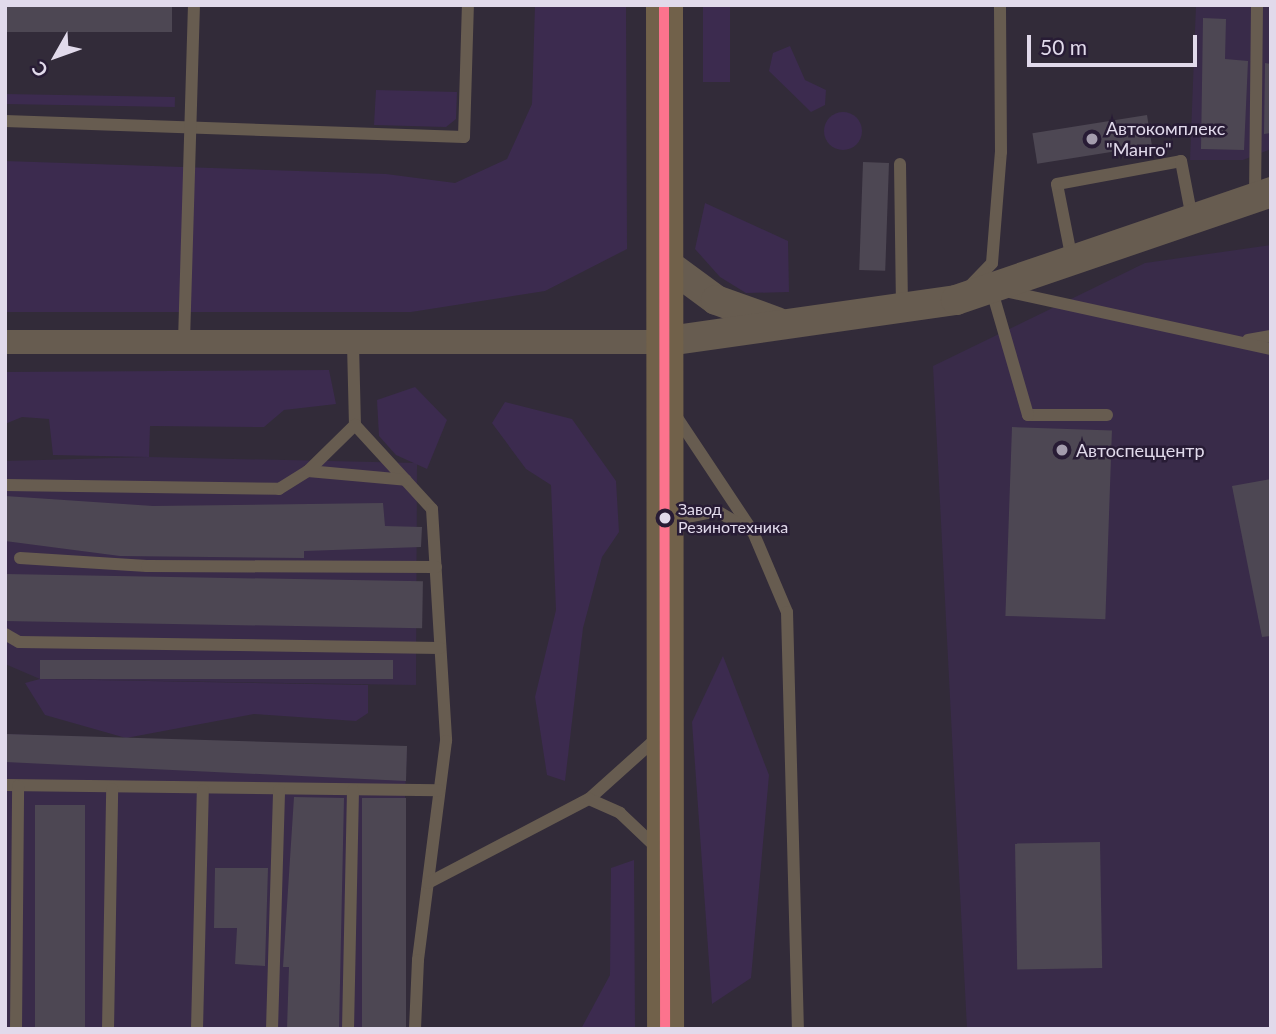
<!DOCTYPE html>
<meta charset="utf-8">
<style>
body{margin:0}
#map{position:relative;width:1276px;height:1034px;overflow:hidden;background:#322b39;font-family:Lato,sans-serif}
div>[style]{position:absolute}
.built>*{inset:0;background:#392b49;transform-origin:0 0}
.green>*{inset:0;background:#3c2b4f;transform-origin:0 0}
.round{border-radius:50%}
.building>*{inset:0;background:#4d4753;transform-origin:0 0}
.service>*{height:12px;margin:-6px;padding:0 6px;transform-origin:6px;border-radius:6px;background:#675c50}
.minor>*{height:24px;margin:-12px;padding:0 12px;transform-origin:12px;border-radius:12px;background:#675c50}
.tertiary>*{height:30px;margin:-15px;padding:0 15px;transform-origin:15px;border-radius:15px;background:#675c50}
.primary>*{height:37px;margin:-18.5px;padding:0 18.5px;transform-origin:18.5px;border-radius:18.5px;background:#71614a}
.bus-1>*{height:10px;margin:-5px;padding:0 5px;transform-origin:5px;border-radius:5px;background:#fc738d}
.dots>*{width:19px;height:19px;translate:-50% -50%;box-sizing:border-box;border:4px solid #281c35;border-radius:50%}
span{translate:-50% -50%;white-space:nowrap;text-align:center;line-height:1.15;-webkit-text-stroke:5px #281c35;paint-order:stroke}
.bus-label{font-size:16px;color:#e1daeb}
.left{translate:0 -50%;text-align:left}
.poi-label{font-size:18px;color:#e1daeb}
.frame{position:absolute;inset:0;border:7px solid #e1daeb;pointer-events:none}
.north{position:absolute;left:21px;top:21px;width:70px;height:70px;-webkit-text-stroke:5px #281c35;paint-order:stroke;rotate:230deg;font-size:19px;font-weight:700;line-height:28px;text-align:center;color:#e1daeb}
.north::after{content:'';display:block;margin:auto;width:24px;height:32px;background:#e1daeb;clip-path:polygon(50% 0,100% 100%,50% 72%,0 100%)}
.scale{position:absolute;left:1027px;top:35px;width:170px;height:32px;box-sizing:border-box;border:4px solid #e1daeb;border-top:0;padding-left:9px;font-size:21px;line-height:24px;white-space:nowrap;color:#e1daeb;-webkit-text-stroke:5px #281c35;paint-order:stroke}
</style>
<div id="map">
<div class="built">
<div style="clip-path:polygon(1196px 5px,1271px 5px,1271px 149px,1243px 160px,1190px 160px)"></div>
<div style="clip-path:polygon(1271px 245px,1271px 1029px,967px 1029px,933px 366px,1145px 263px)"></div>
<div style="clip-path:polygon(149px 457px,417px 463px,416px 685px,40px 679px,5px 664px,5px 461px)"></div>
<div style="left:5px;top:734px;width:402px;height:295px;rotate:2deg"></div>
</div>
<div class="green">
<div style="clip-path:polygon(535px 5px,626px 5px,627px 249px,545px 291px,411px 312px,5px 312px,5px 161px,386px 174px,455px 183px,507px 159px,532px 104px)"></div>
<div style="left:703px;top:5px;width:27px;height:77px"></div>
<div style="clip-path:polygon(790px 46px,805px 80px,826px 90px,825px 105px,811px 112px,769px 71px,773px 53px)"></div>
<div style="clip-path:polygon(376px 90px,457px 92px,456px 119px,446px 127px,374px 125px)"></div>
<div style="left:5px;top:94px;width:170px;height:10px;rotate:1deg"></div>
<div class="round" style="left:824px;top:112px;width:38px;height:38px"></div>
<div style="clip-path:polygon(705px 203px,788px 241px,789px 292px,746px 293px,720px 277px,695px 249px)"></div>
<div style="clip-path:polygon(329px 370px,336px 404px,284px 410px,264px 427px,150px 426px,149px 457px,53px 455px,49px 419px,22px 417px,5px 424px,5px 372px)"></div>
<div style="clip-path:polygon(415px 387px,447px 420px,427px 469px,396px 455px,379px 436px,377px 400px)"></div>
<div style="clip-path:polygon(505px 402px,572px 419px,616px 481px,619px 532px,602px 557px,583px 628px,565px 781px,547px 775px,535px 697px,556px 610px,551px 485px,526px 469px,492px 423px)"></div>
<div style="clip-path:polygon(723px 656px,769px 775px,751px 978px,712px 1004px,692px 722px)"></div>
<div style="clip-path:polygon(40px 679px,368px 685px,368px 713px,356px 721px,254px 714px,126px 738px,45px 715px,25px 683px)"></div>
<div style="clip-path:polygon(634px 860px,635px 1029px,581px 1029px,610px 975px,611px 868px)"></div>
</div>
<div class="building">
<div style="left:5px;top:5px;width:167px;height:27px"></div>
<div style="clip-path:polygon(1203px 18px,1226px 19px,1225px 59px,1248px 61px,1244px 150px,1201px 149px)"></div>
<div style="clip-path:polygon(1265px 63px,1271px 64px,1271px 133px,1264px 134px)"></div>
<div style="left:1147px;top:115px;width:31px;height:116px;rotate:81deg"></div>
<div style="left:863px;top:162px;width:26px;height:108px;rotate:2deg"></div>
<div style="left:1012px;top:427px;width:100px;height:189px;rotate:2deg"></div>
<div style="clip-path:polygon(1271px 479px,1271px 636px,1262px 637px,1232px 486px)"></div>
<div style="clip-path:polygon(5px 496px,153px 506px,383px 503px,385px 526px,422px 527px,421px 547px,304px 551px,304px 558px,120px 556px,5px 541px)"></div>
<div style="left:5px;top:574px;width:418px;height:47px;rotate:1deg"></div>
<div style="left:40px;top:660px;width:353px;height:19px"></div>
<div style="clip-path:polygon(5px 734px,407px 746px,406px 781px,5px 762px)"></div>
<div style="clip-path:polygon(294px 797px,344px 798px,339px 1029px,287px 1029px,289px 967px,283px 967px)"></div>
<div style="left:362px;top:798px;width:44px;height:231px"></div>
<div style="left:35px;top:805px;width:50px;height:224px"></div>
<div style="left:1100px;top:842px;width:126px;height:85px;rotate:89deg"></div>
<div style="clip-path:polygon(215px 868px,268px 868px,265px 966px,235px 964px,237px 928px,214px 928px)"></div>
</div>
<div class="service">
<div style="left:5px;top:121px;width:459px;rotate:2deg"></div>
<div style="left:464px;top:137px;width:132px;rotate:-88.3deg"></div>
<div style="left:900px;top:164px;width:144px;rotate:89.2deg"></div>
<div style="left:1255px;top:197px;width:192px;rotate:-89.4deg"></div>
<div style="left:1072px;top:260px;width:77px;rotate:-101.2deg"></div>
<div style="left:1057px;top:184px;width:126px;rotate:-10.5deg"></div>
<div style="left:1181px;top:161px;width:58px;rotate:79.1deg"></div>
<div style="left:969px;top:287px;width:33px;rotate:-46deg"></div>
<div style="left:992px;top:263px;width:111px;rotate:-85.4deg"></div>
<div style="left:1001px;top:152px;width:147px;rotate:-90.4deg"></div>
<div style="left:1248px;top:340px;width:23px;rotate:-10deg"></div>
<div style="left:184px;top:341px;width:336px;rotate:-88.3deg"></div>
<div style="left:353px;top:344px;width:81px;rotate:88.6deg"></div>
<div style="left:355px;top:425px;width:114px;rotate:47.5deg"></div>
<div style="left:432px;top:509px;width:232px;rotate:86.5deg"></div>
<div style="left:446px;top:741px;width:221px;rotate:97.3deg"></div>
<div style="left:418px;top:960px;width:69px;rotate:92.5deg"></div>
<div style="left:674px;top:413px;width:139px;rotate:56.4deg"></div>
<div style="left:1107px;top:415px;width:79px;rotate:180deg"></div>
<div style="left:1028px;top:415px;width:132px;rotate:-106.2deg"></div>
<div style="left:991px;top:288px;width:287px;rotate:12.3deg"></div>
<div style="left:308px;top:471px;width:98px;rotate:5.2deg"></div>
<div style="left:5px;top:485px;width:274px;rotate:0.8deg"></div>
<div style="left:279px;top:489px;width:34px;rotate:-32deg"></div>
<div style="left:308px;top:471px;width:66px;rotate:-44.4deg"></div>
<div style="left:667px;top:521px;width:51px;rotate:-11.3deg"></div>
<div style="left:717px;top:511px;width:42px;rotate:30.3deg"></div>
<div style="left:753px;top:532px;width:87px;rotate:67deg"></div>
<div style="left:787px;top:612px;width:417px;rotate:88.5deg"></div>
<div style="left:20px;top:558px;width:127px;rotate:3.6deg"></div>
<div style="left:147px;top:566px;width:289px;rotate:0.2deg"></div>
<div style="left:5px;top:634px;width:16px;rotate:30deg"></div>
<div style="left:19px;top:642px;width:421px;rotate:0.8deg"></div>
<div style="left:5px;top:785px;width:434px;rotate:0.7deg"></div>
<div style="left:589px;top:799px;width:91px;rotate:-41.9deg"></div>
<div style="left:428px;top:883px;width:182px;rotate:-27.6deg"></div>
<div style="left:589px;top:799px;width:34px;rotate:24deg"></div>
<div style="left:620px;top:813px;width:54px;rotate:43.5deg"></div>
<div style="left:16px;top:1029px;width:243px;rotate:-89.5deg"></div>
<div style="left:108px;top:1029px;width:240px;rotate:-89deg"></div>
<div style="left:197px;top:1029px;width:239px;rotate:-88.6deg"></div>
<div style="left:272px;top:1029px;width:239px;rotate:-88.3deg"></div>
<div style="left:348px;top:1029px;width:239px;rotate:-88.8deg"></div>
</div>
<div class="minor">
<div style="left:5px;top:342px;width:656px"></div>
</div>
<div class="tertiary">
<div style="left:663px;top:261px;width:66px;rotate:36.3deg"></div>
<div style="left:716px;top:300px;width:65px;rotate:19.8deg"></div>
<div style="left:661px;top:342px;width:298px;rotate:-8.1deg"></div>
<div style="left:956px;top:300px;width:333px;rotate:-18.9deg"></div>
</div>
<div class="primary">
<div style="left:664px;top:5px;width:1024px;rotate:89.94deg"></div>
</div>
<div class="bus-1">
<div style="left:664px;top:5px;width:1024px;rotate:89.94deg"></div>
</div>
<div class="dots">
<div style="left:1092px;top:139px;background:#a49dad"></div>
<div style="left:1062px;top:450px;background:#a49dad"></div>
<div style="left:665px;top:518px;background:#e1daeb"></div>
</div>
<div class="bus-label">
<span class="left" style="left:678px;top:518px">Завод<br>Резинотехника</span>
</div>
<div class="poi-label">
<span class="left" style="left:1106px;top:139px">Автокомплекс<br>"Манго"</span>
<span class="left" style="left:1076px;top:450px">Автоспеццентр</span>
</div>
<div class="frame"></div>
<div class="north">С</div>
<div class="scale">50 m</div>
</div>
